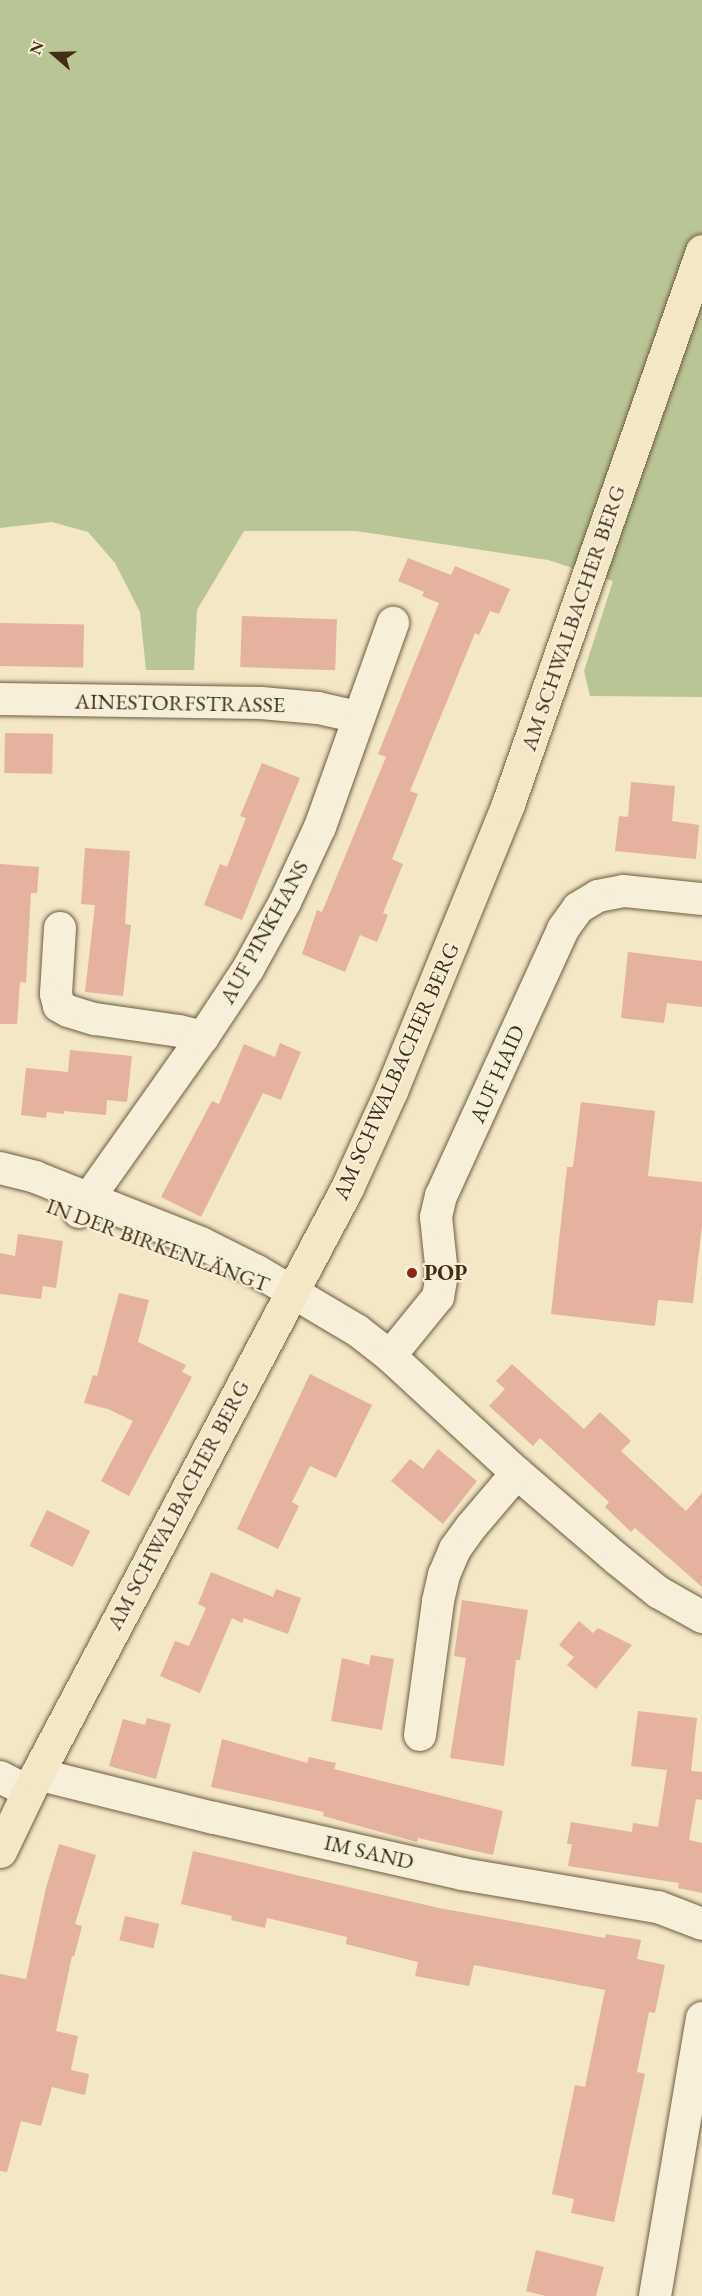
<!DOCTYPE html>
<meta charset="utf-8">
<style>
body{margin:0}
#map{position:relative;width:702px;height:2296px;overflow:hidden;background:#f3e7c5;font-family:"EB Garamond",serif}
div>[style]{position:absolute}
.green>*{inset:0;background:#bac595}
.building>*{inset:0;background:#e4b29f;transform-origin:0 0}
.roads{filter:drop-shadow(0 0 2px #6e5c40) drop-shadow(0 0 2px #6e5c40)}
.minor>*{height:32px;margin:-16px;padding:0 16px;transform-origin:16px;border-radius:16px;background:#f7efd9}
.major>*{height:33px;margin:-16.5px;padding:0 16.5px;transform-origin:16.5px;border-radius:16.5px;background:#f3e7c5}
.dots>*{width:16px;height:16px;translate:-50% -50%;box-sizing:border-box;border:3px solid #f7efd9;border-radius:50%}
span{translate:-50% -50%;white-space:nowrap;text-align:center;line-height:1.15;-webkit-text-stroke:4.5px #f7efd9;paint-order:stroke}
.street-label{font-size:22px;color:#412e14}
.poi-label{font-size:22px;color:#412e14;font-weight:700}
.left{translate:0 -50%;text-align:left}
.north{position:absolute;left:24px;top:24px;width:60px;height:60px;-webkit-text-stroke:4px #f7efd9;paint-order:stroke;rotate:290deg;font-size:16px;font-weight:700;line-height:24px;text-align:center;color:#412e14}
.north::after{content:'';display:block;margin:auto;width:21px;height:27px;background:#412e14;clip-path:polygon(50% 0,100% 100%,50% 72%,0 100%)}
</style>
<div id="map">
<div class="green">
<div style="clip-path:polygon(0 0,702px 0,702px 697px,590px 696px,584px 671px,613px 581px,548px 560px,356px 531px,244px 531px,197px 610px,194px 670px,146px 670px,140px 612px,115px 563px,88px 532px,52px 522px,0 528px)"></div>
</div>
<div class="building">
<div style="clip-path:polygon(408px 558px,451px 575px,455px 566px,510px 589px,499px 614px,490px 611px,479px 635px,475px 633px,410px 791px,418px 794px,392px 859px,403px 864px,383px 913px,388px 915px,377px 942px,360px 935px,345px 972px,302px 954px,317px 910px,322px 912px,386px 757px,378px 754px,439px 603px,422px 596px,424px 592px,398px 581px)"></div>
<div style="left:242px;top:616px;width:95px;height:51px;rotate:2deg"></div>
<div style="left:0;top:623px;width:84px;height:43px;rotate:1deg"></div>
<div style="left:5px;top:733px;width:48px;height:40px;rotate:1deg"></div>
<div style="clip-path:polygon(262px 763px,300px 778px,242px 920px,204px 905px,220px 864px,227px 867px,246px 818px,240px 816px)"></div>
<div style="clip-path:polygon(631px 782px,675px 786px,672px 821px,699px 825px,696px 859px,615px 851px,619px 816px,628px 817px)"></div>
<div style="clip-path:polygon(85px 848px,130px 851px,125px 924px,131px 925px,123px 996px,85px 992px,95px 905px,81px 904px)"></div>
<div style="clip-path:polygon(0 864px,39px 867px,37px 893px,31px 893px,26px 983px,20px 982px,17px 1024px,0 1024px)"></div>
<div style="clip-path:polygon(628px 952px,702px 961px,702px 1007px,667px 1003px,664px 1023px,621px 1018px)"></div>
<div style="clip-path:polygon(280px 1043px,301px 1052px,281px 1100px,263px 1093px,201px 1217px,161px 1197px,212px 1101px,219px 1104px,244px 1044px,275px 1057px)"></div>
<div style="clip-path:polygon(70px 1050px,132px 1056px,127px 1102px,107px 1100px,106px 1115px,64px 1111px,64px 1114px,47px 1112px,46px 1118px,21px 1115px,26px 1068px,68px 1072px)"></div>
<div style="clip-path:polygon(581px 1102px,655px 1111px,648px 1176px,702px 1182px,702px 1225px,693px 1303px,658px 1300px,655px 1326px,551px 1314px,567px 1167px,573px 1167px)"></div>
<div style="clip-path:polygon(18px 1234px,63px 1241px,56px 1288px,43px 1286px,41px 1299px,0 1294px,0 1253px,15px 1256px)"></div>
<div style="clip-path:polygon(119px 1293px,149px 1300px,138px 1342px,186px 1365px,182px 1372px,192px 1377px,129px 1496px,101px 1481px,133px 1421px,108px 1409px,84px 1403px,93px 1375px,97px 1376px)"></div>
<div style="clip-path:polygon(512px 1364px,584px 1429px,600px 1412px,631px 1441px,621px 1451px,686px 1511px,702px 1493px,702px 1587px,635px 1528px,631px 1532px,605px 1507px,609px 1502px,540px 1438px,533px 1446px,489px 1406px,505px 1389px,496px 1381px)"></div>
<div style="clip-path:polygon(310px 1374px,372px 1405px,336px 1478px,310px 1466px,292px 1502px,299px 1506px,278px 1549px,237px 1529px)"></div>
<div style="clip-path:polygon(438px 1449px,477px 1481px,443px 1524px,391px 1481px,410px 1459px,423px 1469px)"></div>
<div style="left:47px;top:1510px;width:48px;height:40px;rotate:26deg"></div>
<div style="clip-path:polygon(211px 1572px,273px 1597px,276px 1589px,301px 1598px,288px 1634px,244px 1618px,242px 1623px,232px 1618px,200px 1693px,160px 1676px,175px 1641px,189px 1646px,206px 1608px,198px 1604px)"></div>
<div style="clip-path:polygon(462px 1600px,528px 1610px,520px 1660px,516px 1660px,504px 1766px,450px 1758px,466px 1658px,454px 1656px)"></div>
<div style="clip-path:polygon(579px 1621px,593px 1633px,598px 1628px,632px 1645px,596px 1689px,567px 1665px,574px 1657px,559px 1645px)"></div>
<div style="clip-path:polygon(371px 1655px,394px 1659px,382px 1730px,331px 1721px,342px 1658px,369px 1665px)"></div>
<div style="clip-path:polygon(638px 1711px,697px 1718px,691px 1771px,702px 1772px,702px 1800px,696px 1799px,689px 1840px,702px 1843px,702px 1893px,678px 1888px,679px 1883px,568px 1866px,572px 1844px,567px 1844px,571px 1822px,632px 1832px,633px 1823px,658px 1827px,667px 1770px,631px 1766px)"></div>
<div style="clip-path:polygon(147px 1718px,171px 1724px,156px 1779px,109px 1766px,123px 1719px,145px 1725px)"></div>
<div style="clip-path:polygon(222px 1739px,307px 1763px,309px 1757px,336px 1763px,334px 1769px,503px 1811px,493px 1855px,418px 1838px,417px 1842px,323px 1816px,324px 1812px,211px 1787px)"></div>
<div style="clip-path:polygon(59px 1844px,96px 1855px,75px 1924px,82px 1926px,74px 1957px,72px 1956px,56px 2031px,78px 2036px,71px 2070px,89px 2074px,85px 2095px,52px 2087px,41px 2126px,21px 2121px,7px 2172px,0 2171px,0 1974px,26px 1979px,46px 1888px)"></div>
<div style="clip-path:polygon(193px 1851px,439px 1908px,605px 1938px,606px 1934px,641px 1940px,637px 1959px,665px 1965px,655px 2013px,649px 2012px,637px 2072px,645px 2074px,614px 2222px,571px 2213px,574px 2199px,552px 2194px,575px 2085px,585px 2087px,605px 1990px,474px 1965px,469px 1986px,415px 1976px,418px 1962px,346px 1944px,347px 1937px,267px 1918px,265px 1928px,231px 1920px,232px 1916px,181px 1904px)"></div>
<div style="left:125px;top:1916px;width:35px;height:25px;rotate:13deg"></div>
<div style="clip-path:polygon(536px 2250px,604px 2267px,596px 2296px,546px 2296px,526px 2291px)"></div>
</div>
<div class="roads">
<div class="minor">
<div style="left:0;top:699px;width:261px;rotate:0.9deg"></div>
<div style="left:261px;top:703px;width:57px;rotate:5deg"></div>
<div style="left:318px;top:708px;width:41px;rotate:12.7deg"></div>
<div style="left:60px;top:928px;width:66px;rotate:93.5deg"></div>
<div style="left:56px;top:994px;width:12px;rotate:76deg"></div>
<div style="left:59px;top:1006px;width:10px;rotate:29deg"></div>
<div style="left:68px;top:1011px;width:28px;rotate:17deg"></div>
<div style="left:95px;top:1019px;width:85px;rotate:8.1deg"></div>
<div style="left:179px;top:1031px;width:25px;rotate:14deg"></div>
<div style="left:0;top:1168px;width:36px;rotate:14deg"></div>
<div style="left:35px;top:1177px;width:179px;rotate:21.7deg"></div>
<div style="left:201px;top:1243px;width:63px;rotate:26.6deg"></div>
<div style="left:257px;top:1271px;width:117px;rotate:30.7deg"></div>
<div style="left:358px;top:1331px;width:41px;rotate:38deg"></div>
<div style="left:390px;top:1356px;width:173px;rotate:42.7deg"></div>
<div style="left:517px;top:1473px;width:132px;rotate:40.7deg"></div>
<div style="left:617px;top:1559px;width:53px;rotate:38.8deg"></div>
<div style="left:658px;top:1592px;width:51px;rotate:29.6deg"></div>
<div style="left:79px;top:1212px;width:214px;rotate:-54.7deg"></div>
<div style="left:203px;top:1037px;width:82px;rotate:-56.5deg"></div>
<div style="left:248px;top:969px;width:77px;rotate:-61.1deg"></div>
<div style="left:285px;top:902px;width:83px;rotate:-65deg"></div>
<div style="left:320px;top:827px;width:217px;rotate:-70.3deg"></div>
<div style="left:390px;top:1356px;width:76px;rotate:-50.9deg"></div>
<div style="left:438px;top:1297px;width:23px;rotate:-80deg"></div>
<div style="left:442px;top:1274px;width:57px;rotate:-96deg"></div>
<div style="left:436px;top:1217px;width:22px;rotate:-77deg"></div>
<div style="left:441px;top:1196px;width:294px;rotate:-65.4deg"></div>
<div style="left:563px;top:929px;width:26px;rotate:-54deg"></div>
<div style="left:578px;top:908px;width:23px;rotate:-31deg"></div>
<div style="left:598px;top:896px;width:26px;rotate:-11deg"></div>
<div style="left:624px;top:891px;width:78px;rotate:5.9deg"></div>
<div style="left:420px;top:1735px;width:135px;rotate:-82.3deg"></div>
<div style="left:438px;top:1601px;width:27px;rotate:-77deg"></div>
<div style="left:444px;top:1575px;width:28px;rotate:-67deg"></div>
<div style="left:455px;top:1549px;width:27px;rotate:-54deg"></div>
<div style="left:471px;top:1527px;width:71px;rotate:-49.6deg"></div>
<div style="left:37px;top:1774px;width:182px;rotate:14deg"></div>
<div style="left:214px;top:1818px;width:254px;rotate:12.7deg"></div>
<div style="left:462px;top:1874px;width:199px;rotate:9.6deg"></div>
<div style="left:658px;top:1907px;width:47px;rotate:21.1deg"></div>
<div style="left:0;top:1777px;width:33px;rotate:27deg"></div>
<div style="left:655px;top:2296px;width:282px;rotate:-80.4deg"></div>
</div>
<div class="major">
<div style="left:0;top:1851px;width:85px;rotate:-64.3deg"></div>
<div style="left:37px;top:1774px;width:663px;rotate:-62.12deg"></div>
<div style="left:347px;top:1188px;width:107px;rotate:-65.6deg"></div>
<div style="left:391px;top:1091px;width:310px;rotate:-67.8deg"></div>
<div style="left:508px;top:804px;width:586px;rotate:-70.67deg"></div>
</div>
</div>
<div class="dots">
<div style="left:412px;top:1273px;background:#8f2418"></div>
</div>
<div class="street-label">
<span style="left:573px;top:618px;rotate:-71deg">AM SCHWALBACHER BERG</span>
<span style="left:180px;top:703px;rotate:1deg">AINESTORFSTRASSE</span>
<span style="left:264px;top:932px;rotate:-61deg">AUF PINKHANS</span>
<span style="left:396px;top:1071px;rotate:-66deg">AM SCHWALBACHER BERG</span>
<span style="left:497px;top:1074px;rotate:-66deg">AUF HAID</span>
<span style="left:158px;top:1245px;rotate:20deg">IN DER BIRKENLÄNGT</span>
<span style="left:178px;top:1505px;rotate:-62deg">AM SCHWALBACHER BERG</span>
<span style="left:369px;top:1852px;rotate:13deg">IM SAND</span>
</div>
<div class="poi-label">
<span class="left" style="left:424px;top:1273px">POP</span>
</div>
<div class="north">N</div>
</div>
